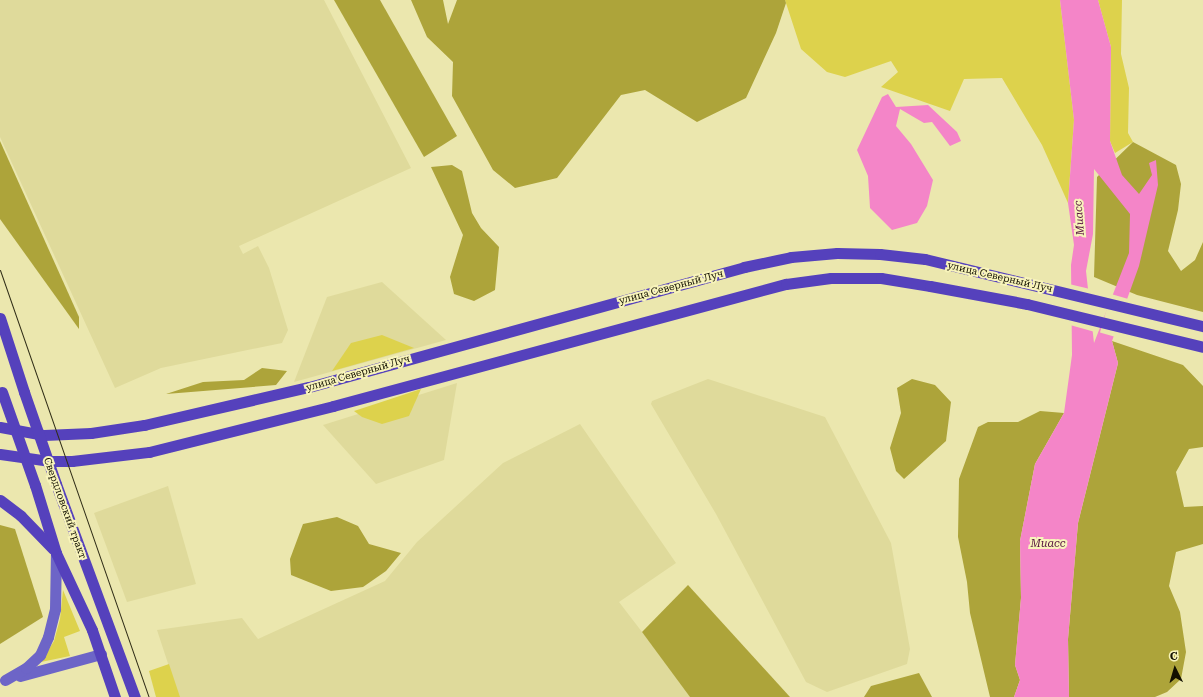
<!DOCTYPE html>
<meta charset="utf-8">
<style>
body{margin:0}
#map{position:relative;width:1203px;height:697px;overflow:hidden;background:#ebe7ae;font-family:"Roboto Serif",serif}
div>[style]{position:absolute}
.built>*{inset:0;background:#dfda9b}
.green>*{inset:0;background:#ddd24c}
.forest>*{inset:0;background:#ada43a}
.water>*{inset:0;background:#f485c8}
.pier>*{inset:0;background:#ebe7ae;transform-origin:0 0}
.secondary>*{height:11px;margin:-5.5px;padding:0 5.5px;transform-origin:5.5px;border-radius:5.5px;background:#6d65c7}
.primary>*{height:11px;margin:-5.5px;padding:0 5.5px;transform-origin:5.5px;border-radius:5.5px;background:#5541bc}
.tram>*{height:1px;margin:-0.5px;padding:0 0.5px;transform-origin:0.5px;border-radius:0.5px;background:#312e18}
.primary-bridge>*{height:11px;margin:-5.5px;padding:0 5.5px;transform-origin:5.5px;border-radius:5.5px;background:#5541bc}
span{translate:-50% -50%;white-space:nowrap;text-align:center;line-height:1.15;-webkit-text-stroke:4px #f8f4bb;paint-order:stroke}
.street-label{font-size:10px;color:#121000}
.water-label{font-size:11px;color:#54103e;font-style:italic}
.north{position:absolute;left:1155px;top:649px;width:40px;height:40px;-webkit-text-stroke:3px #f8f4bb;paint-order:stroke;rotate:355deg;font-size:11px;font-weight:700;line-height:16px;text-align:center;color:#121000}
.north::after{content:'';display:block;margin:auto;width:14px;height:18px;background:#121000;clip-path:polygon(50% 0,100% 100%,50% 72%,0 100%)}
</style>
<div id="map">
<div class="built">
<div style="clip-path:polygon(0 0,324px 0,411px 168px,239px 246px,243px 254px,258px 246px,269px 268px,288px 330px,282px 343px,161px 368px,115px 388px,0 137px)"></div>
<div style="clip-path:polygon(382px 282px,446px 340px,294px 382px,327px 297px)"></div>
<div style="clip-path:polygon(708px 379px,825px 417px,891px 543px,910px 649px,907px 664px,827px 692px,806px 682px,716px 514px,651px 404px,652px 401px)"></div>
<div style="clip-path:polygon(457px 383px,444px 460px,376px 484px,323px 425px)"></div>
<div style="clip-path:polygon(580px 424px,676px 563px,619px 602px,692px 697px,179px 697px,157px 630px,242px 618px,258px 639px,385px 581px,417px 542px,503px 463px)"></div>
<div style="clip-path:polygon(168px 486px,196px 584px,127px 602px,94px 513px)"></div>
</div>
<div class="green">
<div style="clip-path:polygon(785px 0,1060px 0,1074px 120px,1068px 203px,1042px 145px,1002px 78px,964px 79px,950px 111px,881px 87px,898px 72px,891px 61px,845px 77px,827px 72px,801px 49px)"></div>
<div style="clip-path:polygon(1098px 0,1122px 0,1121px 54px,1129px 88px,1128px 133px,1133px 142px,1115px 153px,1110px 141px,1111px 47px)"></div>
<div style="clip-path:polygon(382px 335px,414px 348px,332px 371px,351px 343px)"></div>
<div style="clip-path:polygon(421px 389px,409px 416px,382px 424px,362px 417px,354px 411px)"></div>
<div style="clip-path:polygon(63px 590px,80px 631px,64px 637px,70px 656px,41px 662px,54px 641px,60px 619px)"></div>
<div style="clip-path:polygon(169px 664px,180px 697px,156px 697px,149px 671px)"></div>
</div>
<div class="forest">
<div style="clip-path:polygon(334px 0,380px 0,457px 136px,424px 157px)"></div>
<div style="clip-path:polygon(411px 0,443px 0,448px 24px,457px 0,785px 0,786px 3px,776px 33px,746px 98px,697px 122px,645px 90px,621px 95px,557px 178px,515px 188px,493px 170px,452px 96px,453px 62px,427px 37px)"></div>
<div style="clip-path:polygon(0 141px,79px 317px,79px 329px,0 219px)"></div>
<div style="clip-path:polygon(1133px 142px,1176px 165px,1181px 184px,1178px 210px,1168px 251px,1181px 271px,1195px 260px,1203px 242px,1203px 312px,1137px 295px,1094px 277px,1097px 177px)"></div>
<div style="clip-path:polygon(452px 165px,462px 171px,472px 213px,481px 228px,499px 247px,495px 290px,474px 301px,454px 294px,450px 277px,463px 235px,431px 167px)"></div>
<div style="clip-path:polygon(1112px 341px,1183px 365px,1203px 386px,1203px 447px,1189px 449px,1176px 472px,1184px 507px,1203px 506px,1203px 544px,1176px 552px,1169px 586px,1180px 612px,1186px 652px,1181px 679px,1167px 692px,1155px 697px,1069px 697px,1068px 639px,1078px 523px,1118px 363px)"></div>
<div style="clip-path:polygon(262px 368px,287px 371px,276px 385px,166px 394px,203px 382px,244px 380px)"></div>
<div style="clip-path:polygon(912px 379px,935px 385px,951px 402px,946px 441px,904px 479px,896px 471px,890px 448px,901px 413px,897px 388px)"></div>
<div style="clip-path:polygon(1040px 411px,1064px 413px,1035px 464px,1020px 541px,1021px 598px,1015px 665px,1020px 680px,1014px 697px,990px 697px,970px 613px,967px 582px,958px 537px,959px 479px,978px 427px,988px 422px,1018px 422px)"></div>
<div style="clip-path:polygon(337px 517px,358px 526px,369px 544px,401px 553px,386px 571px,363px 587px,331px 591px,291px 575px,290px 559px,303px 524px)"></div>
<div style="clip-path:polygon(0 525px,15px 529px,43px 617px,0 644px)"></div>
<div style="clip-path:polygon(688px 585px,790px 697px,690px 697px,642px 632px)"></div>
<div style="clip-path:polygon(919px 673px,932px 697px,864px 697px,871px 686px)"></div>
</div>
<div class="water">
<div style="clip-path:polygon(evenodd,1060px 0,1098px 0,1111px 47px,1110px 141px,1122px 175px,1139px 194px,1152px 175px,1149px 163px,1156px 160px,1158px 185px,1139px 266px,1112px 341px,1118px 363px,1078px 523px,1068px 639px,1069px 697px,1014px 697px,1020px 680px,1015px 665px,1021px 598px,1020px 541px,1035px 464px,1064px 413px,1072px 355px,1071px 265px,1074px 245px,1068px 203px,1074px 120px,1060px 0,1094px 169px,1130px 214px,1129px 253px,1094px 343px,1086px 271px,1093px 234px,1094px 169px)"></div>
<div style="clip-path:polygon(888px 94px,896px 107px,928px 105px,957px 132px,961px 141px,950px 146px,932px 122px,924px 123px,900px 109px,896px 126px,911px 144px,933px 180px,927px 206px,917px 223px,892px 230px,870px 208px,868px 176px,857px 150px,882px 97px)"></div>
</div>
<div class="pier">
<div style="clip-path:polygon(1069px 284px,1090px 289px,1095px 332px,1070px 325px)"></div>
<div style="left:1111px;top:294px;width:19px;height:40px;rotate:16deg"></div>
</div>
<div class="secondary">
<div style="left:20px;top:676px;width:84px;rotate:-15.2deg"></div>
<div style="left:5px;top:680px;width:24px;rotate:-30deg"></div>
<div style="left:26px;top:668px;width:19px;rotate:-43deg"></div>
<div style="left:40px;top:655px;width:20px;rotate:-66deg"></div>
<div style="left:48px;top:637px;width:29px;rotate:-76deg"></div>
<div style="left:55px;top:609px;width:56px;rotate:-89deg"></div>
</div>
<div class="primary">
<div style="left:0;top:318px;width:78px;rotate:72deg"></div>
<div style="left:0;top:427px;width:45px;rotate:10.3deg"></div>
<div style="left:44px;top:435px;width:47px;rotate:-2.4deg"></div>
<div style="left:91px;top:433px;width:54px;rotate:-8.6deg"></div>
<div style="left:144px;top:425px;width:169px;rotate:-13deg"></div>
<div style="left:309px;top:387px;width:451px;rotate:-15.4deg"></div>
<div style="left:744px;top:267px;width:48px;rotate:-12deg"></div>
<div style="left:791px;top:257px;width:46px;rotate:-5deg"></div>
<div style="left:837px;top:253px;width:43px;rotate:1.3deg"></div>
<div style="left:880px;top:254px;width:45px;rotate:6.3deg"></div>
<div style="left:925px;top:259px;width:286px;rotate:13.6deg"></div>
<div style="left:0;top:454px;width:49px;rotate:8.1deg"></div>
<div style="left:49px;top:461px;width:23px"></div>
<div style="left:72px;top:461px;width:78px;rotate:-6.7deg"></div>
<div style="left:149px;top:452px;width:190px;rotate:-14deg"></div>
<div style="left:333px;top:406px;width:469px;rotate:-15.1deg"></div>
<div style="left:786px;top:284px;width:45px;rotate:-7.6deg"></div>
<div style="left:831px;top:278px;width:50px"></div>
<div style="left:881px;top:278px;width:50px;rotate:9.3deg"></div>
<div style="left:930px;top:286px;width:99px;rotate:10.5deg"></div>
<div style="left:1027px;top:304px;width:181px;rotate:13.7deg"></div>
<div style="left:56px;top:484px;width:227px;rotate:69.7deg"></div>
<div style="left:35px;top:485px;width:71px;rotate:72.8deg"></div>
<div style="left:56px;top:553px;width:85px;rotate:64.9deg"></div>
<div style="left:92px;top:630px;width:71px;rotate:71.1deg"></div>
<div style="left:0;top:500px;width:26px;rotate:37deg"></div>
<div style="left:21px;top:516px;width:46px;rotate:45.9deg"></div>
</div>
<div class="tram">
<div style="left:0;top:270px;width:452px;rotate:70.8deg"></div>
</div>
<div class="primary-bridge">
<div style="left:2px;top:392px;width:99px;rotate:70.5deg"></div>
<div style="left:24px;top:392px;width:97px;rotate:70.8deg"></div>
</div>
<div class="street-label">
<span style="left:1000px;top:277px;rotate:13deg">улица Северный Луч</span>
<span style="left:671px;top:287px;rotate:-15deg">улица Северный Луч</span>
<span style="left:358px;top:373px;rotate:-16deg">улица Северный Луч</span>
<span style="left:65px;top:508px;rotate:70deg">Свердловский тракт</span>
</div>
<div class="water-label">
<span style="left:1080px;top:218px;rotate:-94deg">Миасс</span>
<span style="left:1048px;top:544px">Миасс</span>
</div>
<div class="north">С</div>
</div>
